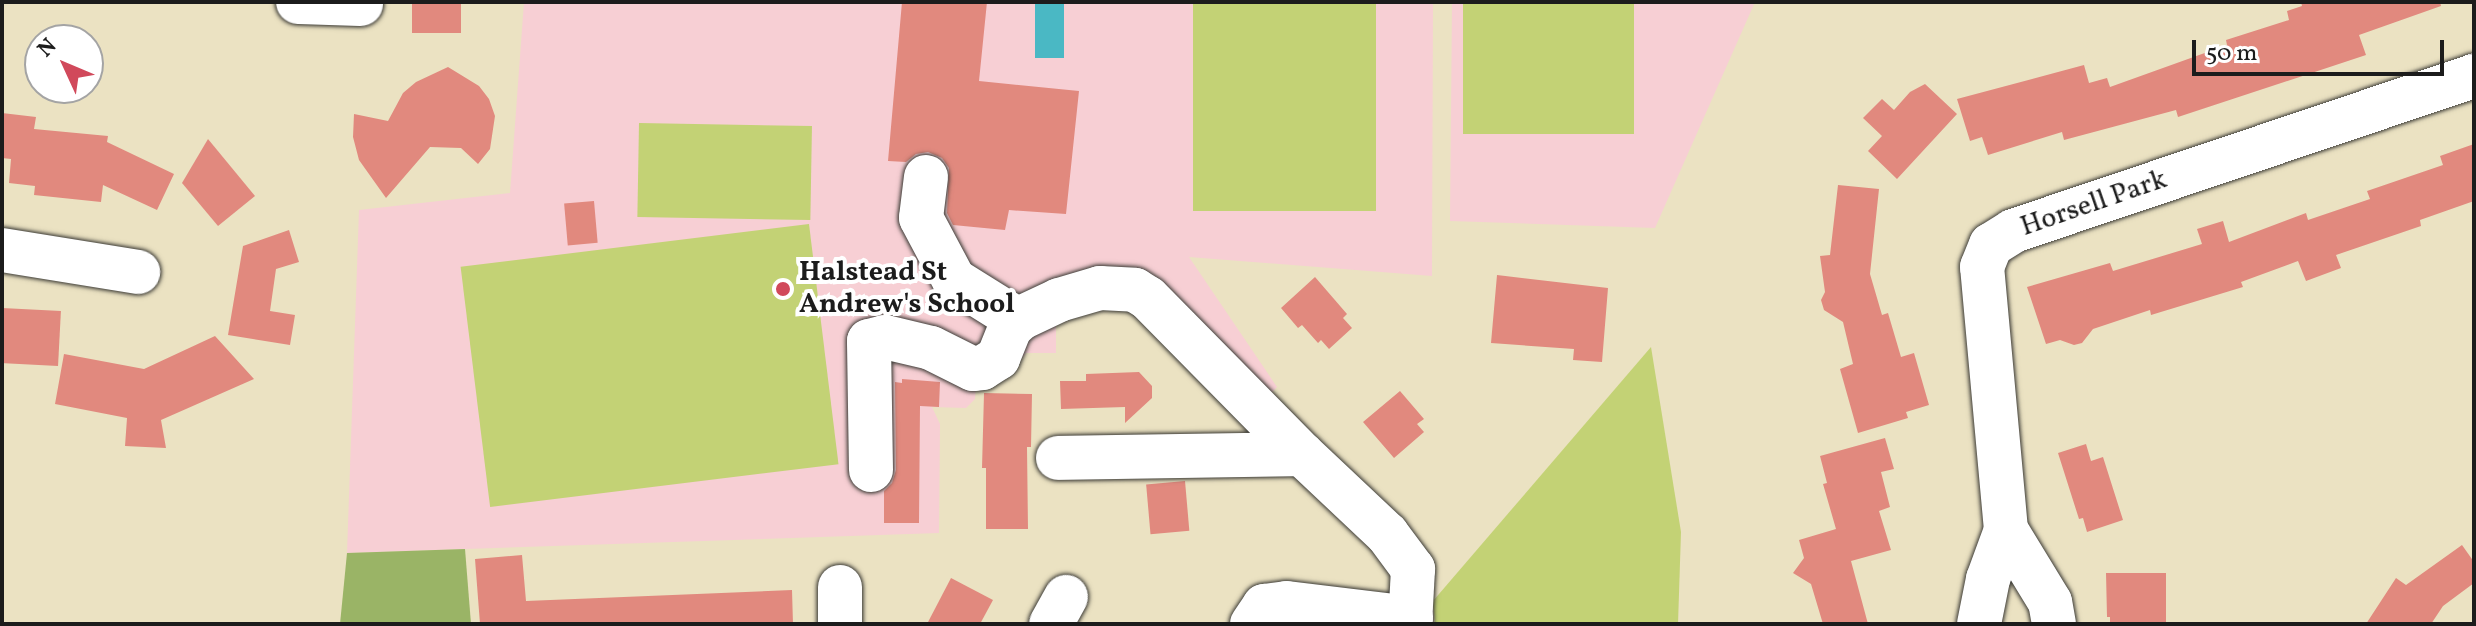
<!DOCTYPE html>
<style>
body{margin:0}
#map{position:relative;width:2476px;height:626px;overflow:hidden;background:#ebe2c2;font-family:Vollkorn,serif}
div>[style]{position:absolute}
.built>*{inset:0;background:#f7cfd4}
.green>*{inset:0;background:#c3d275;transform-origin:0 0}
.forest>*{inset:0;background:#9ab466}
.water>*{inset:0;background:#4ab8c4;transform-origin:0 0}
.building>*{inset:0;background:#e1897e;transform-origin:0 0}
.roads{filter:drop-shadow(0 0 2px #3b3a35) drop-shadow(0 0 2px #3b3a35)}
.minor>*{height:44px;margin:-22px;padding:0 22px;transform-origin:22px;border-radius:22px;background:#fff}
.dots>*{width:22px;height:22px;translate:-50% -50%;box-sizing:border-box;border:4px solid #fff;border-radius:50%}
span{translate:-50% -50%;white-space:nowrap;text-align:center;line-height:1.15;-webkit-text-stroke:8px #fff;paint-order:stroke}
.street-label{font-size:28px;color:#1c1c1c}
.poi-label{font-size:28px;color:#1c1c1c;font-weight:700}
.left{translate:0 -50%;text-align:left}
.frame{position:absolute;inset:0;border:4px solid #1c1c1c;pointer-events:none}
.north{position:absolute;left:24px;top:24px;width:80px;height:80px;box-sizing:border-box;background:#fff;border:2px solid #a4a4a4;border-radius:50%;rotate:314deg;font-size:22px;font-weight:700;line-height:32px;text-align:center;color:#1c1c1c}
.north::after{content:'';display:block;margin:auto;width:28px;height:36px;background:#d1495b;clip-path:polygon(50% 0,100% 100%,50% 72%,0 100%)}
.scale{position:absolute;left:2192px;top:40px;width:252px;height:36px;box-sizing:border-box;border:4px solid #1c1c1c;border-top:0;padding-left:10px;font-size:24px;line-height:28px;white-space:nowrap;color:#1c1c1c;-webkit-text-stroke:6px #fff;paint-order:stroke}
</style>
<div id="map">
<div class="built">
<div style="clip-path:polygon(524px 2px,1433px 2px,1432px 276px,1189px 257px,1277px 387px,1247px 419px,1127px 302px,1094px 304px,1056px 324px,1056px 353px,1026px 353px,1010px 374px,976px 386px,975px 399px,966px 408px,932px 407px,940px 424px,939px 533px,347px 553px,359px 210px,510px 193px)"></div>
<div style="clip-path:polygon(1452px 2px,1755px 2px,1655px 228px,1450px 221px)"></div>
</div>
<div class="green">
<div style="left:1193px;top:2px;width:183px;height:209px"></div>
<div style="left:1463px;top:2px;width:171px;height:132px"></div>
<div style="left:639px;top:123px;width:173px;height:94px;rotate:1deg"></div>
<div style="left:809px;top:224px;width:242px;height:351px;rotate:83deg"></div>
<div style="clip-path:polygon(1651px 347px,1681px 532px,1678px 624px,1435px 624px,1433px 601px)"></div>
</div>
<div class="forest">
<div style="clip-path:polygon(465px 549px,471px 624px,340px 624px,347px 553px)"></div>
</div>
<div class="water">
<div style="left:1035px;top:2px;width:29px;height:56px"></div>
</div>
<div class="building">
<div style="left:412px;top:2px;width:49px;height:31px"></div>
<div style="clip-path:polygon(902px 2px,987px 2px,979px 81px,1079px 91px,1066px 214px,1009px 210px,1005px 230px,953px 225px,947px 213px,949px 168px,942px 158px,928px 152px,916px 154px,906px 162px,888px 161px)"></div>
<div style="clip-path:polygon(2301px 2px,2440px 2px,2441px 6px,2359px 35px,2366px 55px,2178px 117px,2176px 110px,2064px 140px,2062px 132px,1988px 155px,1982px 137px,1970px 141px,1957px 99px,2084px 65px,2089px 83px,2107px 78px,2110px 87px,2227px 45px,2226px 40px,2289px 20px,2287px 11px,2302px 6px)"></div>
<div style="clip-path:polygon(448px 67px,479px 86px,489px 99px,495px 116px,490px 149px,478px 164px,461px 148px,430px 147px,386px 198px,359px 160px,353px 137px,354px 114px,388px 121px,403px 93px,416px 82px)"></div>
<div style="clip-path:polygon(1925px 84px,1957px 114px,1897px 179px,1868px 151px,1882px 136px,1863px 118px,1882px 99px,1894px 110px,1910px 92px)"></div>
<div style="clip-path:polygon(2px 113px,36px 117px,34px 129px,108px 136px,107px 142px,174px 174px,157px 210px,103px 185px,101px 202px,34px 195px,35px 186px,9px 183px,11px 159px,2px 158px)"></div>
<div style="clip-path:polygon(208px 139px,255px 196px,218px 226px,182px 183px)"></div>
<div style="clip-path:polygon(2474px 144px,2474px 201px,2420px 220px,2421px 226px,2336px 255px,2341px 268px,2306px 281px,2298px 261px,2241px 282px,2243px 287px,2151px 315px,2150px 310px,2093px 329px,2082px 343px,2074px 345px,2060px 340px,2046px 344px,2027px 287px,2110px 263px,2113px 271px,2202px 244px,2197px 229px,2223px 221px,2229px 242px,2306px 213px,2308px 220px,2370px 199px,2367px 191px,2443px 165px,2440px 156px)"></div>
<div style="clip-path:polygon(1838px 185px,1879px 189px,1870px 274px,1882px 315px,1888px 313px,1901px 357px,1914px 353px,1929px 405px,1906px 412px,1908px 418px,1858px 433px,1840px 369px,1853px 364px,1843px 322px,1824px 310px,1821px 300px,1825px 292px,1820px 256px,1830px 255px)"></div>
<div style="left:594px;top:201px;width:42px;height:30px;rotate:85deg"></div>
<div style="clip-path:polygon(289px 230px,299px 262px,276px 269px,270px 311px,295px 315px,290px 345px,228px 335px,243px 246px)"></div>
<div style="clip-path:polygon(1497px 275px,1608px 288px,1602px 362px,1573px 360px,1574px 349px,1491px 343px)"></div>
<div style="clip-path:polygon(1315px 277px,1347px 314px,1343px 318px,1352px 328px,1329px 349px,1321px 340px,1318px 343px,1302px 325px,1298px 328px,1281px 308px)"></div>
<div style="left:2px;top:308px;width:59px;height:55px;rotate:3deg"></div>
<div style="clip-path:polygon(215px 336px,254px 379px,161px 420px,166px 448px,125px 446px,127px 418px,55px 404px,64px 354px,144px 369px)"></div>
<div style="clip-path:polygon(1139px 372px,1152px 386px,1152px 398px,1125px 423px,1125px 407px,1061px 409px,1060px 381px,1086px 381px,1086px 374px)"></div>
<div style="clip-path:polygon(902px 379px,940px 382px,939px 407px,920px 406px,919px 523px,884px 523px,884px 491px,892px 483px,896px 470px,895px 382px,902px 383px)"></div>
<div style="clip-path:polygon(1400px 391px,1424px 419px,1417px 424px,1424px 432px,1394px 458px,1363px 422px)"></div>
<div style="clip-path:polygon(984px 393px,1032px 394px,1031px 447px,1027px 447px,1028px 529px,986px 529px,986px 468px,982px 468px)"></div>
<div style="clip-path:polygon(1885px 438px,1894px 469px,1881px 472px,1890px 507px,1879px 511px,1891px 550px,1851px 561px,1868px 624px,1823px 624px,1811px 584px,1793px 573px,1804px 558px,1799px 540px,1836px 529px,1823px 484px,1827px 483px,1820px 456px)"></div>
<div style="clip-path:polygon(2086px 444px,2091px 461px,2103px 457px,2123px 520px,2087px 532px,2083px 518px,2079px 519px,2058px 453px)"></div>
<div style="left:1185px;top:481px;width:50px;height:39px;rotate:85deg"></div>
<div style="clip-path:polygon(2462px 545px,2474px 562px,2474px 583px,2443px 606px,2431px 624px,2366px 624px,2396px 578px,2406px 585px)"></div>
<div style="clip-path:polygon(522px 555px,526px 601px,792px 590px,793px 624px,480px 624px,475px 559px)"></div>
<div style="clip-path:polygon(2106px 573px,2166px 573px,2166px 624px,2110px 624px,2110px 617px,2107px 617px)"></div>
<div style="clip-path:polygon(951px 578px,993px 600px,980px 624px,927px 624px)"></div>
</div>
<div class="roads">
<div class="minor">
<div style="left:298px;top:2px;width:63px;rotate:1.8deg"></div>
<div style="left:926px;top:177px;width:41px;rotate:97deg"></div>
<div style="left:921px;top:218px;width:70px;rotate:62deg"></div>
<div style="left:954px;top:280px;width:75px;rotate:32deg"></div>
<div style="left:2px;top:250px;width:138px;rotate:9.2deg"></div>
<div style="left:1058px;top:458px;width:244px;rotate:-0.9deg"></div>
<div style="left:1302px;top:454px;width:117px;rotate:43.3deg"></div>
<div style="left:1387px;top:534px;width:44px;rotate:53.4deg"></div>
<div style="left:1413px;top:569px;width:55px;rotate:93.1deg"></div>
<div style="left:871px;top:470px;width:129px;rotate:-90.9deg"></div>
<div style="left:869px;top:341px;width:16px;rotate:-14deg"></div>
<div style="left:885px;top:337px;width:47px;rotate:13.4deg"></div>
<div style="left:931px;top:348px;width:47px;rotate:26.6deg"></div>
<div style="left:973px;top:369px;width:9px;rotate:-6deg"></div>
<div style="left:982px;top:368px;width:19px;rotate:-32deg"></div>
<div style="left:998px;top:358px;width:32px;rotate:-68deg"></div>
<div style="left:1010px;top:328px;width:15px;rotate:-42deg"></div>
<div style="left:1021px;top:318px;width:42px;rotate:-25.3deg"></div>
<div style="left:1059px;top:300px;width:43px;rotate:-16.3deg"></div>
<div style="left:1100px;top:288px;width:35px;rotate:3deg"></div>
<div style="left:1135px;top:290px;width:15px;rotate:32deg"></div>
<div style="left:1148px;top:298px;width:219px;rotate:45.4deg"></div>
<div style="left:840px;top:587px;width:37px;rotate:90deg"></div>
<div style="left:1051px;top:624px;width:31px;rotate:-61deg"></div>
<div style="left:1252px;top:624px;width:22px;rotate:-56deg"></div>
<div style="left:1264px;top:606px;width:23px;rotate:-7deg"></div>
<div style="left:1287px;top:603px;width:125px;rotate:6.9deg"></div>
<div style="left:1979px;top:624px;width:46px;rotate:-78.7deg"></div>
<div style="left:1988px;top:579px;width:52px;rotate:-69.8deg"></div>
<div style="left:2054px;top:624px;width:22px;rotate:-100deg"></div>
<div style="left:2050px;top:602px;width:84px;rotate:-121.4deg"></div>
<div style="left:2006px;top:530px;width:264px;rotate:-95.2deg"></div>
<div style="left:1982px;top:267px;width:24px;rotate:-68deg"></div>
<div style="left:1991px;top:245px;width:26px;rotate:-32deg"></div>
<div style="left:2013px;top:231px;width:486px;rotate:-18.6deg"></div>
</div>
</div>
<div class="dots">
<div style="left:783px;top:289px;background:#d1495b"></div>
</div>
<div class="street-label">
<span style="left:2094px;top:204px;rotate:-19deg">Horsell Park</span>
</div>
<div class="poi-label">
<span class="left" style="left:799px;top:289px">Halstead St<br>Andrew's School</span>
</div>
<div class="frame"></div>
<div class="north">N</div>
<div class="scale">50 m</div>
</div>
